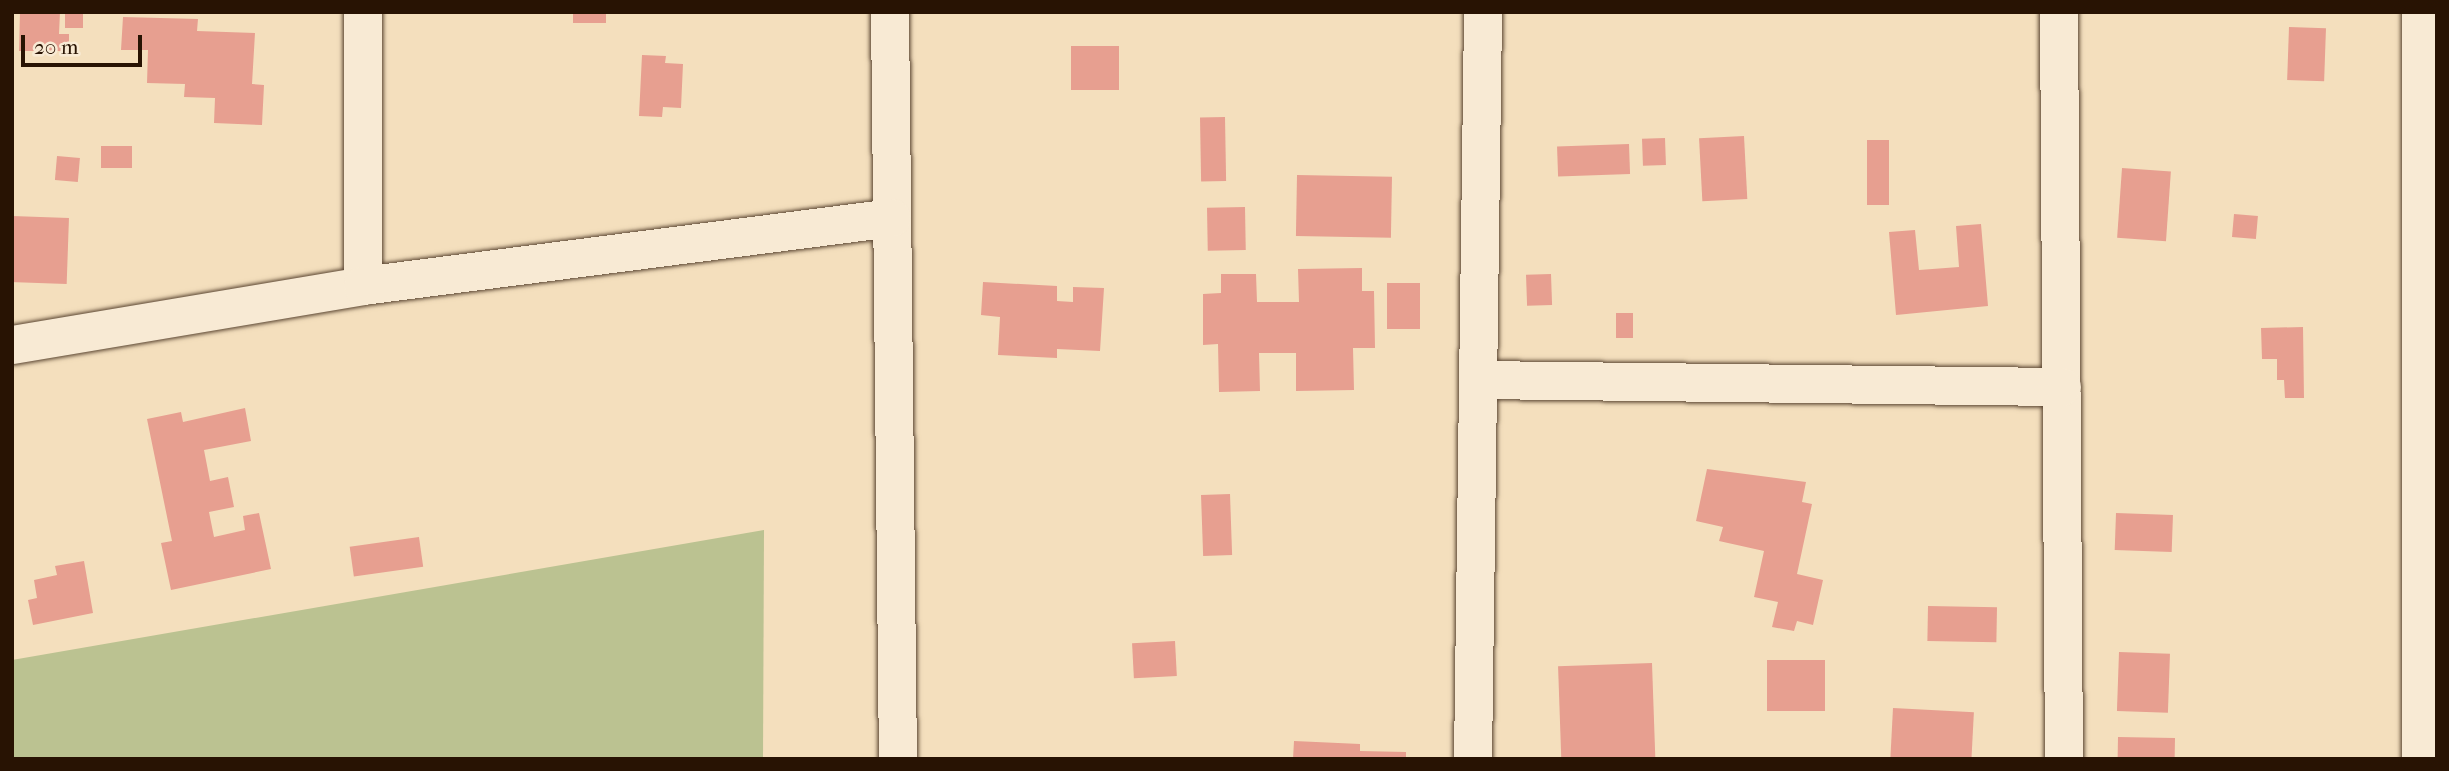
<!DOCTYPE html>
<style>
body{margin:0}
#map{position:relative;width:2449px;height:771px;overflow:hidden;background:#f4dfbd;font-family:"IM FELL French Canon",serif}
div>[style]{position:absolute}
.green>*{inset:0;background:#bbc291}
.building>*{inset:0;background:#e79f90;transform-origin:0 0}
.roads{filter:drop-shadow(0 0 2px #5b4632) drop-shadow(0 0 2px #5b4632)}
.minor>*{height:38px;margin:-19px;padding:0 19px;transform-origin:19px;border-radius:19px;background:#f8ead4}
span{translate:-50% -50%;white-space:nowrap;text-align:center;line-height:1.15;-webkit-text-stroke:5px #f8ead4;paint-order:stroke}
.frame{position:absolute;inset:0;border:14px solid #281303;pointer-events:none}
.scale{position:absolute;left:21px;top:35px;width:121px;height:32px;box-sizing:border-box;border:4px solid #281303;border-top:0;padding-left:9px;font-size:21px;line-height:24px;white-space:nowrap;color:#281303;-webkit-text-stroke:5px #f8ead4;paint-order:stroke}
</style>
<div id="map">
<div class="green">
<div style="clip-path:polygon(764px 530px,763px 759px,12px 759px,12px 660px)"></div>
</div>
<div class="building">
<div style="clip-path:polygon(20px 12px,60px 12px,59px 34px,69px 34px,69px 51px,19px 51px)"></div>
<div style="left:65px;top:12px;width:18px;height:16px"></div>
<div style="left:573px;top:12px;width:33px;height:11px"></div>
<div style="clip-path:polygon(123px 17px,198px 19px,197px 31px,255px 33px,252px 84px,264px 85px,262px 125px,214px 123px,215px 98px,184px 97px,185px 84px,147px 83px,148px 50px,121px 50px)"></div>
<div style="left:2289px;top:27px;width:37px;height:53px;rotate:2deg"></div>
<div style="left:1071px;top:46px;width:48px;height:44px"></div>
<div style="clip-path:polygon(642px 55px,666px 56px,665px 63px,683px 64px,681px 108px,663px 107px,662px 117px,639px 116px)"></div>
<div style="left:1225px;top:117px;width:64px;height:25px;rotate:89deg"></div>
<div style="left:1744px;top:136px;width:63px;height:45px;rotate:87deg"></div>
<div style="left:1665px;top:138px;width:27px;height:23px;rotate:88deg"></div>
<div style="left:1867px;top:140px;width:22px;height:65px"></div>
<div style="left:1629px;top:144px;width:30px;height:72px;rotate:88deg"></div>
<div style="left:101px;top:146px;width:31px;height:22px"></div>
<div style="left:57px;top:156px;width:23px;height:24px;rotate:5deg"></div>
<div style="left:2122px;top:168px;width:49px;height:70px;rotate:4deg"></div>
<div style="left:1297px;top:175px;width:95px;height:61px;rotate:1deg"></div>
<div style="left:1245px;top:207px;width:43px;height:38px;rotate:89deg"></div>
<div style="left:2234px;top:214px;width:24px;height:23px;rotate:5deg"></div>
<div style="left:12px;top:216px;width:57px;height:66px;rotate:2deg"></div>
<div style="clip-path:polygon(1981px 224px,1988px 306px,1896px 315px,1889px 232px,1915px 230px,1919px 270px,1959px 267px,1956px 226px)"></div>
<div style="clip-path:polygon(1362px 268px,1362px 291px,1374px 291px,1375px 348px,1353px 348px,1354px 390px,1296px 391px,1296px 353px,1259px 353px,1260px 391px,1219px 392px,1218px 344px,1203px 345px,1203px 294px,1221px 293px,1221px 274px,1256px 274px,1257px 302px,1299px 302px,1298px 269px)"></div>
<div style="left:1551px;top:274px;width:31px;height:25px;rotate:88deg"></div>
<div style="clip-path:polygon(983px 282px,1057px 286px,1057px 301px,1073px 302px,1073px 287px,1104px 288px,1100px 351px,1057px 349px,1057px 358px,998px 355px,1000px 317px,981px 315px)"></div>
<div style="left:1387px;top:283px;width:33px;height:46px"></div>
<div style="left:1633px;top:313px;width:25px;height:17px;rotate:90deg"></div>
<div style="clip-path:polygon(2303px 327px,2304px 398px,2285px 398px,2284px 380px,2277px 380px,2277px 359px,2262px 359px,2261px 328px)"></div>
<div style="clip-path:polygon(245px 408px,251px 441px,204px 450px,210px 481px,228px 477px,234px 507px,209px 512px,214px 537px,245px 530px,243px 516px,259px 513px,271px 569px,171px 590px,161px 543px,172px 541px,147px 419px,181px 412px,183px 422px)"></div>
<div style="clip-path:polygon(1707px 469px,1806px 482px,1802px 502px,1812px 504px,1797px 574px,1823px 580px,1813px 625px,1797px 621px,1794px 631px,1772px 627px,1778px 602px,1754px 597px,1764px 551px,1719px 541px,1723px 527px,1696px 521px)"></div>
<div style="left:1230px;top:494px;width:61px;height:29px;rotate:88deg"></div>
<div style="left:2116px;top:513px;width:57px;height:37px;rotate:2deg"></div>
<div style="left:419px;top:537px;width:30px;height:70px;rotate:82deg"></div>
<div style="clip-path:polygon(84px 561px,93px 613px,33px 625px,28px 600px,37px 598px,34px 580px,57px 575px,55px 566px)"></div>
<div style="left:1928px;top:606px;width:69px;height:35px;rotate:1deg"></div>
<div style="left:1175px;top:641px;width:35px;height:43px;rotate:87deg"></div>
<div style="left:2119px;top:652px;width:51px;height:59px;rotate:2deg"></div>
<div style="left:1825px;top:660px;width:51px;height:58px;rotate:90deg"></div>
<div style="left:1652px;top:663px;width:96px;height:94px;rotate:88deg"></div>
<div style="left:1893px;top:708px;width:81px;height:51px;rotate:3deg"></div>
<div style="left:2118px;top:737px;width:57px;height:22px;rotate:1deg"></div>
<div style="clip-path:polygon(1294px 741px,1360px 744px,1360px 751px,1406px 752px,1406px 759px,1293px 759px)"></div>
</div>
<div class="roads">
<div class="minor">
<div style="left:363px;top:12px;width:274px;rotate:90deg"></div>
<div style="left:890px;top:12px;width:747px;rotate:89.39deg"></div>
<div style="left:2059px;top:12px;width:747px;rotate:89.62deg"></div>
<div style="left:12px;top:345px;width:356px;rotate:-9.5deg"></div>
<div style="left:363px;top:286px;width:533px;rotate:-7.32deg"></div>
<div style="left:1478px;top:380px;width:584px;rotate:0.69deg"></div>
<div style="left:1473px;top:759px;width:747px;rotate:-89.23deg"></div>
<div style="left:2421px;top:759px;width:747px;rotate:-90deg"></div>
</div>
</div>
<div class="frame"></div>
<div class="scale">20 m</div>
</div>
